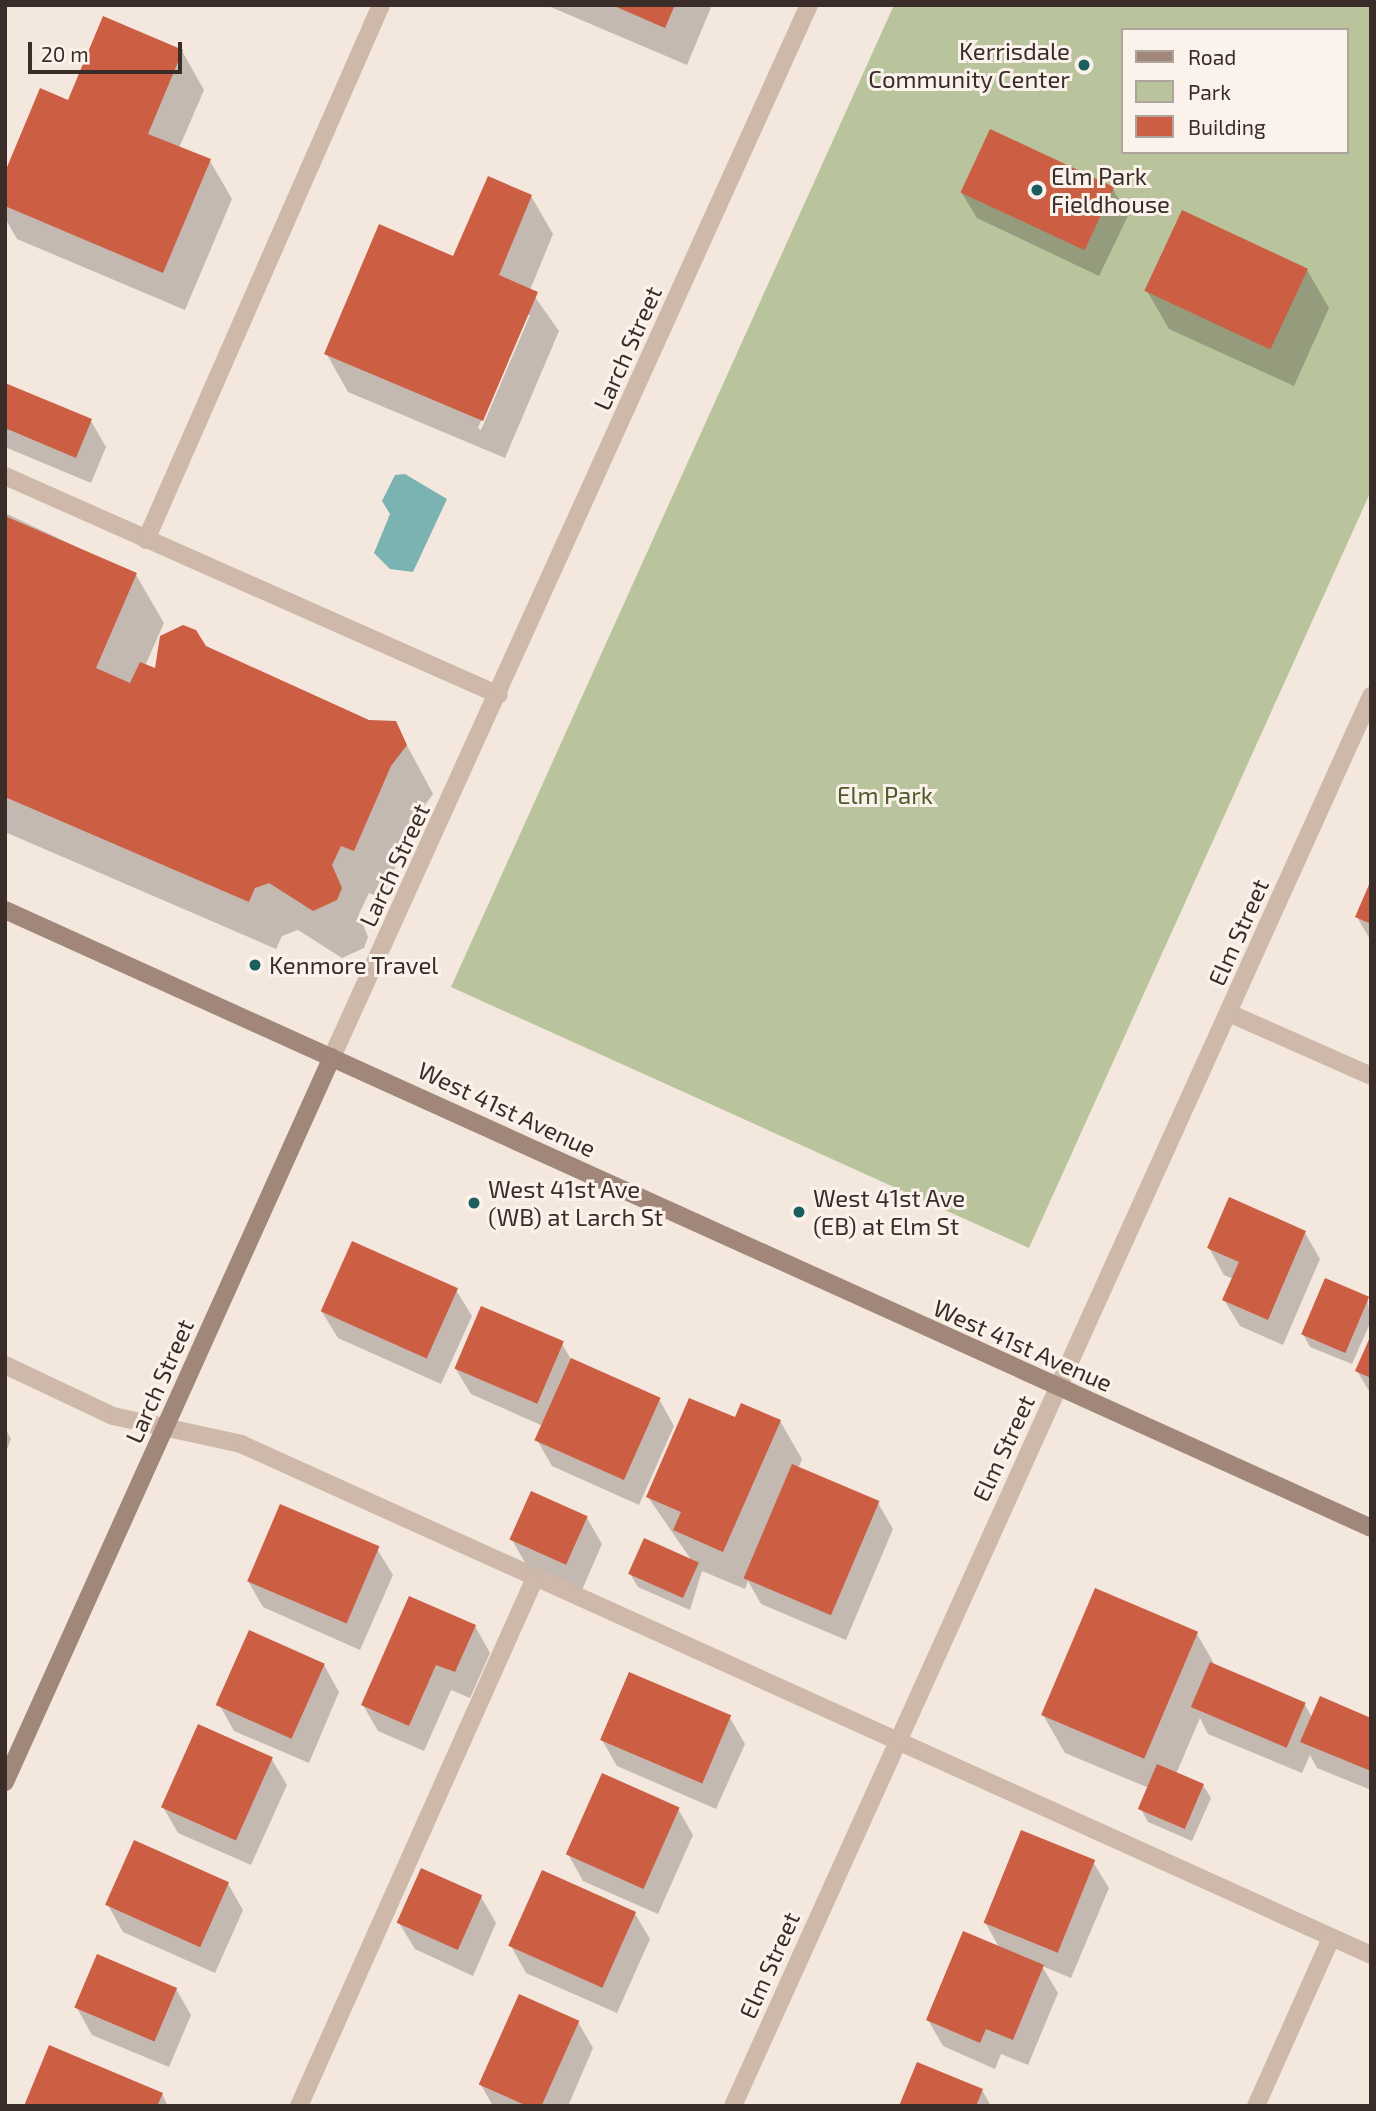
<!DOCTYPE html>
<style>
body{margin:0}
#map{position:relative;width:1376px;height:2111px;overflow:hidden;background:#f4e8de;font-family:"Exo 2",sans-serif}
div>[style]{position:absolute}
.green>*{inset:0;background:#b9c49d}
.water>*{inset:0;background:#7bb3b2}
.shadow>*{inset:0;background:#0003}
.building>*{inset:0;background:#cc5e44;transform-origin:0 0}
.lane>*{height:18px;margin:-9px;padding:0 9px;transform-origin:9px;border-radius:9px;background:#cdb8a9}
.street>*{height:18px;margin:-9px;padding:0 9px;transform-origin:9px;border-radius:9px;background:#cdb8a9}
.secondary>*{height:18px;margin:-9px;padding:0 9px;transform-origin:9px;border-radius:9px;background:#a1867a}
.dots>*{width:19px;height:19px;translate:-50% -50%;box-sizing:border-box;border:4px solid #fbf3eb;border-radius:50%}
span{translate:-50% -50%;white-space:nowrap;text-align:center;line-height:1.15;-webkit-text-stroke:6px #fbf3eb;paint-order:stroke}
.poi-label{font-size:24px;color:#3a2d29}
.right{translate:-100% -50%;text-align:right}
.left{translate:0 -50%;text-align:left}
.street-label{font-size:24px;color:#3a2d29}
.park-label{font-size:24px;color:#4b5a2b}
.frame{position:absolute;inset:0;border:7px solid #3a2d29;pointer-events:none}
.legend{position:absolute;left:1121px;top:28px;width:228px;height:126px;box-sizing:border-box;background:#fbf3eb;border:2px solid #aea49d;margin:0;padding:9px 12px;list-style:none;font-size:21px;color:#3a2d29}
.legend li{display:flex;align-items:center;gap:14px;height:35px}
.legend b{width:35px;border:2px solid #aea49d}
.scale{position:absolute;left:28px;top:42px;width:154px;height:32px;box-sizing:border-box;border:4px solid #3a2d29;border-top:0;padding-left:9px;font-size:21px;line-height:24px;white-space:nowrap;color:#3a2d29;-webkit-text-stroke:5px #fbf3eb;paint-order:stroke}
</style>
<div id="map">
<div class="green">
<div style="clip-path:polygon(evenodd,894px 5px,1371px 5px,1371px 491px,1029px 1248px,451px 987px,894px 5px,1122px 30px,1346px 30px,1346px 152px,1122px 152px,1122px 30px)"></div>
</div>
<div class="water">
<div style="clip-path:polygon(405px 474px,447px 499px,413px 572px,390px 569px,374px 553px,390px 514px,382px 501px,395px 475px)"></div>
</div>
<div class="shadow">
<div style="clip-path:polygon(546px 5px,712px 5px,687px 65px)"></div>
<div style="clip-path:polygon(182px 51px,204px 90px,179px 148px,210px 161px,232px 199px,185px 310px,17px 239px,5px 218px,5px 176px,69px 102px)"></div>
<div style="clip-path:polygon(1113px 189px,1128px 216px,1099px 276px,977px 218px,961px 192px)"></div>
<div style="clip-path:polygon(evenodd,531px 196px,553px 234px,530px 290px,559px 331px,505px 458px,348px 392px,326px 353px,531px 196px,526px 315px,530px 315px,481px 430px,478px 428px,526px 315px)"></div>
<div style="clip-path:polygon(1307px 270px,1329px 308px,1294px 386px,1169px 329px,1147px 291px)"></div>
<div style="clip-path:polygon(5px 384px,91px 421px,106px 447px,91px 483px,5px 447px)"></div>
<div style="clip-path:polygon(5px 513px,136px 575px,164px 623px,145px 666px,157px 671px,205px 648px,369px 722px,395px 723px,433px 794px,418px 815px,382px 898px,369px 893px,359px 914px,368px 937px,364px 948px,342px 958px,298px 930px,282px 936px,276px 949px,5px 832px)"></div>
<div style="clip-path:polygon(1371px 884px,1371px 941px,1357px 917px)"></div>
<div style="clip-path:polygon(1305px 1233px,1320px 1259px,1283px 1345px,1240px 1326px,1224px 1300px,1234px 1279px,1224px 1275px,1209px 1248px)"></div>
<div style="clip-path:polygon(456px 1290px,472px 1316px,441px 1384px,338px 1338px,322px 1312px)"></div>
<div style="clip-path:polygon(1367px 1298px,1371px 1321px,1352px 1364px,1310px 1347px,1303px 1334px)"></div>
<div style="clip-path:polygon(1371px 1340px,1371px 1394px,1357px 1371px)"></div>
<div style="clip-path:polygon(562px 1344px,572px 1361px,659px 1399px,674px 1426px,639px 1505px,552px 1466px,537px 1440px,543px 1426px,471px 1394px,455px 1368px)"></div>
<div style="clip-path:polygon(736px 1419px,780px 1421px,802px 1459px,798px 1469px,878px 1503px,893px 1529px,846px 1640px,761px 1604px,748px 1581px,745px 1589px,702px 1571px,690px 1610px,638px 1587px,630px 1574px,692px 1561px,648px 1497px)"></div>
<div style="clip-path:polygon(5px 1428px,11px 1439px,5px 1454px)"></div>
<div style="clip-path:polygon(587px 1518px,602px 1544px,582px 1590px,527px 1566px,512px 1540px)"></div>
<div style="clip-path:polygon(377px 1549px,393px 1575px,360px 1650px,263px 1607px,248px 1581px)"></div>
<div style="clip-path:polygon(475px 1626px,490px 1653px,470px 1698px,451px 1690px,424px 1751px,378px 1731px,363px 1705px)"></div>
<div style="clip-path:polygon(1197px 1634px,1216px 1667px,1305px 1705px,1312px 1717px,1371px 1719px,1371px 1790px,1317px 1768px,1310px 1755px,1302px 1773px,1208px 1734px,1200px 1718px,1176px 1774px,1203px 1785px,1211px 1798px,1192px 1841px,1148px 1822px,1141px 1809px,1149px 1788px,1065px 1753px,1043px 1715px)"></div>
<div style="clip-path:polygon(324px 1665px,339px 1692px,309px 1763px,234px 1731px,219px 1704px)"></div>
<div style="clip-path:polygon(730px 1718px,745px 1744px,716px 1809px,617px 1766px,602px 1740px)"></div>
<div style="clip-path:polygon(271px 1758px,287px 1785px,251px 1865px,178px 1833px,163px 1807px)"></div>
<div style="clip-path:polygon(678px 1809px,693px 1835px,658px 1914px,583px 1881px,568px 1854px)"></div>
<div style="clip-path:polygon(1093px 1862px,1109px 1888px,1071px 1978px,1042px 1966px,1058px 1993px,1028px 2065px,1001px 2054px,995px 2069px,943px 2046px,928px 2020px,1000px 1949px,985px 1922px)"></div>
<div style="clip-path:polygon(228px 1884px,243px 1910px,215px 1973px,123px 1932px,108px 1905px)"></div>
<div style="clip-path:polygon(481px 1897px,496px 1923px,473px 1976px,415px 1949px,399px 1923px)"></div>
<div style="clip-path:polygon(634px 1912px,650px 1939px,617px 2013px,526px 1973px,511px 1946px)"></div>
<div style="clip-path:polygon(176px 1989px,191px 2015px,169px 2067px,92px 2035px,77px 2008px)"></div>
<div style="clip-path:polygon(578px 2022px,593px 2048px,568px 2106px,493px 2106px,481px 2085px)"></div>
<div style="clip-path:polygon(982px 2090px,991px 2106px,901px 2106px)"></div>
<div style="clip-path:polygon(162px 2094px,168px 2106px,26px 2106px)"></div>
</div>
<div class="building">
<div style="clip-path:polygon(612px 5px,675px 5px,665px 28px)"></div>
<div style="clip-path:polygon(103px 16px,183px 50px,148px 134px,211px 159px,163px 273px,5px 206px,5px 172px,40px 88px,68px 100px)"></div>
<div style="left:990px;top:129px;width:137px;height:70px;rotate:25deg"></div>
<div style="clip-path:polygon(488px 176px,532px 195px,499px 275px,538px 292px,483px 421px,324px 354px,379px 224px,453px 256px)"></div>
<div style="left:1182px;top:210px;width:139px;height:89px;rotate:25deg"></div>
<div style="clip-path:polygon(5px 383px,92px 419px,76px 458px,5px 428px)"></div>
<div style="clip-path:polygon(5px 516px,137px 573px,96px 668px,130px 683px,140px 662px,155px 668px,160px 636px,183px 625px,196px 630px,206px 646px,369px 720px,396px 721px,407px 745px,391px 766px,354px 851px,341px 846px,332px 865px,342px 888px,337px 900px,313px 911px,269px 883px,255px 888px,249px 902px,5px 797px)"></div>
<div style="clip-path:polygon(1371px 880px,1371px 924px,1355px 917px)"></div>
<div style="clip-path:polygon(1229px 1197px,1306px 1231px,1268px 1320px,1222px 1300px,1239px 1262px,1207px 1248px)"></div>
<div style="left:352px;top:1241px;width:116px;height:77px;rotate:24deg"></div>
<div style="left:1325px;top:1278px;width:48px;height:61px;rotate:23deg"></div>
<div style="left:481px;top:1306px;width:90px;height:68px;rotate:23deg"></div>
<div style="clip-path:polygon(1371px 1335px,1371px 1378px,1355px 1371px)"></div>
<div style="left:571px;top:1358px;width:98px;height:90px;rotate:24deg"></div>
<div style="clip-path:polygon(689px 1398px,735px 1417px,741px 1403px,781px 1420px,723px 1552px,673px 1530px,681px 1512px,646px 1497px)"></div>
<div style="left:792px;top:1464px;width:95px;height:124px;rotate:23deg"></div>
<div style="left:531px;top:1491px;width:62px;height:53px;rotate:24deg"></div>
<div style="left:280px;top:1504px;width:108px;height:84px;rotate:23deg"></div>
<div style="left:644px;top:1538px;width:60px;height:39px;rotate:24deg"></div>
<div style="left:1095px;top:1588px;width:112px;height:138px;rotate:23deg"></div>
<div style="clip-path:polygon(409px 1596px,476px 1625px,455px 1672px,436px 1665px,409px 1726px,361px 1705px)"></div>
<div style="left:249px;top:1630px;width:83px;height:82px;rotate:24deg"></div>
<div style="left:1210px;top:1662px;width:104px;height:49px;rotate:23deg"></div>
<div style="left:629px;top:1672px;width:111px;height:74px;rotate:23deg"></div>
<div style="clip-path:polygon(1320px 1696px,1371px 1718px,1371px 1771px,1300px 1742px)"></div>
<div style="left:198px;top:1724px;width:82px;height:91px;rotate:24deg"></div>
<div style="left:1157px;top:1764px;width:51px;height:49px;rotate:23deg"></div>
<div style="left:602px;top:1773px;width:85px;height:89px;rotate:24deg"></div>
<div style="left:1021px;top:1830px;width:80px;height:100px;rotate:22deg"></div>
<div style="left:134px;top:1840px;width:104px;height:71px;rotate:24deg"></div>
<div style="left:421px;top:1868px;width:67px;height:60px;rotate:24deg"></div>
<div style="left:542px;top:1870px;width:103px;height:83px;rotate:24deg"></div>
<div style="clip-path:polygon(963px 1931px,1044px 1965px,1013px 2040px,986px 2029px,980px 2043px,926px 2020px)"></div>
<div style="left:97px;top:1954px;width:87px;height:58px;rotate:23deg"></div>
<div style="left:519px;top:1994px;width:66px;height:99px;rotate:24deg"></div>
<div style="clip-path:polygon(49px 2045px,163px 2093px,157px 2106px,24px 2106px)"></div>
<div style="clip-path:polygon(917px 2062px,983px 2089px,976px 2106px,899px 2106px)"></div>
</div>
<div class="lane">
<div style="left:5px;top:476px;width:540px;rotate:23.91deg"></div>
<div style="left:146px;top:540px;width:584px;rotate:-66.29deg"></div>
<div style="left:1229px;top:1013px;width:155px;rotate:23.9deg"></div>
<div style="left:5px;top:1365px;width:119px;rotate:25.3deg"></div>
<div style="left:113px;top:1416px;width:131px;rotate:12.3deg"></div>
<div style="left:241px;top:1444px;width:1240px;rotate:24.33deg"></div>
<div style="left:299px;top:2106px;width:578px;rotate:-65.92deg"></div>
<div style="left:1256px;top:2106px;width:184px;rotate:-65.9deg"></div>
</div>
<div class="street">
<div style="left:332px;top:1057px;width:1155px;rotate:-65.61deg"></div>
<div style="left:733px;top:2106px;width:1548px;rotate:-65.65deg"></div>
</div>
<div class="secondary">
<div style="left:5px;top:910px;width:1499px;rotate:24.34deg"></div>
<div style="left:5px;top:1782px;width:795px;rotate:-65.72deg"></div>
</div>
<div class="dots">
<div style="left:1084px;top:65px;background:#1c5d5e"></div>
<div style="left:1037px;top:190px;background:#1c5d5e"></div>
<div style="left:255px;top:965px;background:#1c5d5e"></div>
<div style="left:474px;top:1203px;background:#1c5d5e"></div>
<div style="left:799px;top:1212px;background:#1c5d5e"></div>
</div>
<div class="poi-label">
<span class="right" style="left:1070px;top:65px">Kerrisdale<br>Community Center</span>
<span class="left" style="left:1051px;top:190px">Elm Park<br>Fieldhouse</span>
<span class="left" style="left:269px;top:965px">Kenmore Travel</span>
<span class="left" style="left:488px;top:1203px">West 41st Ave<br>(WB) at Larch St</span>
<span class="left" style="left:813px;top:1212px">West 41st Ave<br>(EB) at Elm St</span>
</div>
<div class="street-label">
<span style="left:627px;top:348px;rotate:-66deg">Larch Street</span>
<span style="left:394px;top:865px;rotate:-65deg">Larch Street</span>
<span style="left:1238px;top:932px;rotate:-66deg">Elm Street</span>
<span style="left:507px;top:1109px;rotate:25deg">West 41st Avenue</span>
<span style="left:1023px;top:1345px;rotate:24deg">West 41st Avenue</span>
<span style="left:159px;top:1381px;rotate:-66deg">Larch Street</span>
<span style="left:1003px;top:1448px;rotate:-65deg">Elm Street</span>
<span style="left:769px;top:1965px;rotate:-66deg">Elm Street</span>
</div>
<div class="park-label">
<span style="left:885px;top:795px">Elm Park</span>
</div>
<div class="frame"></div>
<ul class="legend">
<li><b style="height:9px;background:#a1867a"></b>Road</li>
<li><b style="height:19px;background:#b9c49d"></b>Park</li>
<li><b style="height:19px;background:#cc5e44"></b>Building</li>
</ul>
<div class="scale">20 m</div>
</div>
